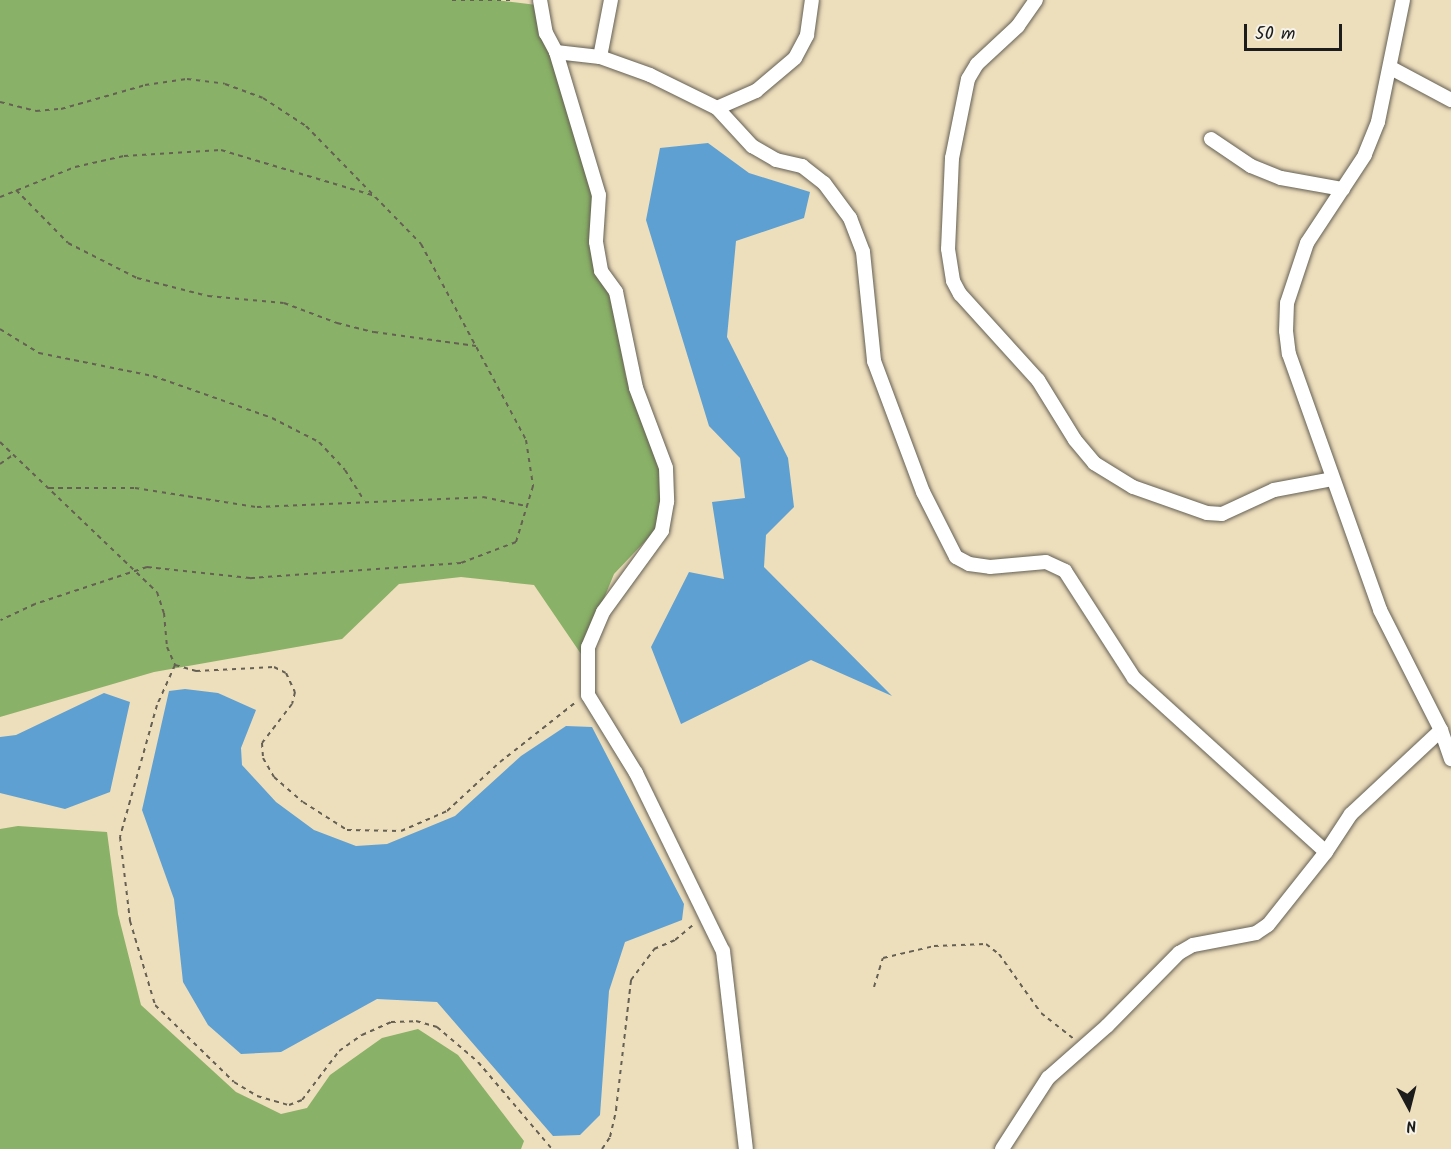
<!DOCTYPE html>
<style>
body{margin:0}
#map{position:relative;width:1451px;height:1149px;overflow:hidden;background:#eddebc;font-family:Kalam,sans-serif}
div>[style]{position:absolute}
.forest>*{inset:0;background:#89b167}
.water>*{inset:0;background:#5fa0d2}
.path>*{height:2px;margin-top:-1px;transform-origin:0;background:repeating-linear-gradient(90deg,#656054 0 4.5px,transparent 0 9px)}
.roads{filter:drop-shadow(0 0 2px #656054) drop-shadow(0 0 2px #656054)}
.minor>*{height:14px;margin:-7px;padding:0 7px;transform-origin:7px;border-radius:7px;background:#fff}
span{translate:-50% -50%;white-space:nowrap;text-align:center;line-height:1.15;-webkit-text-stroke:6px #f7f3e8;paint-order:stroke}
.north{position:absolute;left:1379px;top:1077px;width:60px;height:60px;-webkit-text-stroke:4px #f7f3e8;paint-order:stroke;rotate:173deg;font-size:16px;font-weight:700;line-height:24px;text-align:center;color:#1c1c1c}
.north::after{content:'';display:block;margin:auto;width:21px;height:27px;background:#1c1c1c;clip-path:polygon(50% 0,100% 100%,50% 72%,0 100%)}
.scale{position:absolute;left:1244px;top:24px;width:98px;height:27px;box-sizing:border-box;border:3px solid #1c1c1c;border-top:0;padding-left:8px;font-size:18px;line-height:21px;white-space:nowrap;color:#1c1c1c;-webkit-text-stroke:4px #f7f3e8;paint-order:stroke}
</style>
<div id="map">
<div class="forest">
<div style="clip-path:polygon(0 0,495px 0,545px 6px,572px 92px,626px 377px,655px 452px,670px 515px,614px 574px,581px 654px,534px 585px,461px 577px,399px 584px,342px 639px,154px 672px,0 717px)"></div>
<div style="clip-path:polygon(18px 826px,107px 832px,118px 914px,141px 1005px,236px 1092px,281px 1114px,307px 1108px,330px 1075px,382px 1038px,418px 1029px,458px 1055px,524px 1141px,521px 1149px,0 1149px,0 829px)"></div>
</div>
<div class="water">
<div style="clip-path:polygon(708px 143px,749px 173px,810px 192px,804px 218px,736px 241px,727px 337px,788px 458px,794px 507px,766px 535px,764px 567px,892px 696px,811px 660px,681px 724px,651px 647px,689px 572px,724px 579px,712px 502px,745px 498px,740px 458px,709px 426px,646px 220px,660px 148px)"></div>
<div style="clip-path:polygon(185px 689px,218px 693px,256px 710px,241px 748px,242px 765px,276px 802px,314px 830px,356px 846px,387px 844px,455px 816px,521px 756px,566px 726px,592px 727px,684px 904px,682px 920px,625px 942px,609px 991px,600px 1115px,580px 1135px,553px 1136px,437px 1002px,377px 999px,281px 1052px,241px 1054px,208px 1025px,183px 982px,174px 899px,142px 810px,169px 691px)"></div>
<div style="clip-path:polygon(104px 693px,130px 702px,110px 792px,65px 809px,0 793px,0 737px,16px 735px)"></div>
</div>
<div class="path">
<div style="left:452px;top:0;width:63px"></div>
<div style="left:0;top:102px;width:37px;rotate:14deg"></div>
<div style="left:36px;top:111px;width:25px;rotate:-5deg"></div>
<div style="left:61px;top:109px;width:87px;rotate:-15.9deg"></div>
<div style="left:145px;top:85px;width:42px;rotate:-8.1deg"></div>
<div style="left:187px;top:79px;width:38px;rotate:7deg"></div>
<div style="left:225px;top:84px;width:40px;rotate:20.2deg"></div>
<div style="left:263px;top:98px;width:51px;rotate:33.1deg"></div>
<div style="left:306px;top:126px;width:165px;rotate:45.7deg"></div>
<div style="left:421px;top:244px;width:222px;rotate:61.8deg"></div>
<div style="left:526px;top:440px;width:47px;rotate:81.3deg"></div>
<div style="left:533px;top:486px;width:59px;rotate:106.9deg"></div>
<div style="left:516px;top:542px;width:59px;rotate:159.1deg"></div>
<div style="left:461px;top:563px;width:212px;rotate:175.9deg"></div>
<div style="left:250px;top:578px;width:104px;rotate:-173.9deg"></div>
<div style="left:147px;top:567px;width:118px;rotate:161.7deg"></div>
<div style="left:35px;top:604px;width:38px;rotate:155deg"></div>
<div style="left:16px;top:190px;width:74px;rotate:45.5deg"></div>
<div style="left:68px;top:243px;width:77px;rotate:26.9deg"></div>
<div style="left:137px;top:278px;width:73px;rotate:14.2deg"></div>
<div style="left:208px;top:296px;width:76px;rotate:5.3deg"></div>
<div style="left:284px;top:303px;width:57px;rotate:20.7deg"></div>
<div style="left:337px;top:323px;width:38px;rotate:14deg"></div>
<div style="left:374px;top:332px;width:103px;rotate:7.8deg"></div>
<div style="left:0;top:197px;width:81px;rotate:-21.8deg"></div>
<div style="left:75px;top:167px;width:50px;rotate:-12.7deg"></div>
<div style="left:124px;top:156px;width:97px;rotate:-3.5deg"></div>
<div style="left:221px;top:150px;width:161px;rotate:16.6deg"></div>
<div style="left:0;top:329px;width:46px;rotate:31.6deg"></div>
<div style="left:39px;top:353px;width:116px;rotate:11.4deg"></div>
<div style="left:153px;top:376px;width:126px;rotate:19.4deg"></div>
<div style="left:272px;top:418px;width:53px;rotate:27.1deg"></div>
<div style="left:319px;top:442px;width:38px;rotate:47deg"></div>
<div style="left:345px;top:470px;width:36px;rotate:58deg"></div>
<div style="left:0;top:442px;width:217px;rotate:43.7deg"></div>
<div style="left:157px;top:592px;width:22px;rotate:72deg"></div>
<div style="left:164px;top:613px;width:34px;rotate:85deg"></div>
<div style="left:167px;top:647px;width:20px;rotate:66deg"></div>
<div style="left:175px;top:665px;width:22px;rotate:16deg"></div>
<div style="left:196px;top:671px;width:78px;rotate:-2.9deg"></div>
<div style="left:274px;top:667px;width:13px;rotate:27deg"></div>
<div style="left:286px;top:673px;width:21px;rotate:65deg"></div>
<div style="left:295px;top:692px;width:12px;rotate:104deg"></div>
<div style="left:292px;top:704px;width:49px;rotate:127.6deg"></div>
<div style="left:262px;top:743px;width:15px;rotate:86deg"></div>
<div style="left:263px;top:758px;width:22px;rotate:60deg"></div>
<div style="left:274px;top:777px;width:38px;rotate:41deg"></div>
<div style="left:303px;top:802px;width:52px;rotate:32.5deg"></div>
<div style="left:347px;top:830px;width:54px;rotate:1.1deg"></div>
<div style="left:401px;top:831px;width:50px;rotate:-23.5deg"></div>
<div style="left:447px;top:811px;width:72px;rotate:-42.8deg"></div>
<div style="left:500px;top:762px;width:97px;rotate:-38.3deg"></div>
<div style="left:0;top:464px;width:16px;rotate:-35deg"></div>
<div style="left:49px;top:488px;width:86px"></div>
<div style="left:135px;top:488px;width:123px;rotate:8.9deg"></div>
<div style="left:257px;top:507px;width:226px;rotate:-2.5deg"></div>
<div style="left:483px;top:497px;width:44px;rotate:11.8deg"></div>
<div style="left:175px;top:665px;width:44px;rotate:114.2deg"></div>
<div style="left:157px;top:705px;width:137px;rotate:105.7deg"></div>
<div style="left:120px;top:837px;width:85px;rotate:83.2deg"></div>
<div style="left:130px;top:921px;width:88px;rotate:73.4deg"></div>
<div style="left:155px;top:1005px;width:110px;rotate:44.3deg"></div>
<div style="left:234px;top:1082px;width:27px;rotate:31deg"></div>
<div style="left:257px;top:1096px;width:33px;rotate:16deg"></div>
<div style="left:289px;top:1105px;width:14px;rotate:-21deg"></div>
<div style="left:302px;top:1100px;width:61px;rotate:-52.9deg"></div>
<div style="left:339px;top:1051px;width:28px;rotate:-35deg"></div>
<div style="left:362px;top:1035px;width:32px;rotate:-24deg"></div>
<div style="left:391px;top:1022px;width:25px;rotate:-2deg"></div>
<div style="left:416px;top:1021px;width:22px;rotate:16deg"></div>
<div style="left:437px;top:1027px;width:54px;rotate:40.5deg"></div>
<div style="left:478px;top:1062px;width:114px;rotate:49.6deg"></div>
<div style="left:874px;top:987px;width:30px;rotate:-73deg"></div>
<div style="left:883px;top:958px;width:52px;rotate:-13.2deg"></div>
<div style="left:934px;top:946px;width:52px;rotate:-2.2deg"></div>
<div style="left:986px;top:944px;width:16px;rotate:38deg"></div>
<div style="left:999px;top:954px;width:72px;rotate:54.6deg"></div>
<div style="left:1041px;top:1013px;width:42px;rotate:38.2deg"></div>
<div style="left:602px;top:1149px;width:14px;rotate:-56deg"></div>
<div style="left:610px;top:1137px;width:28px;rotate:-77deg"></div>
<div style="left:616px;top:1110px;width:131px;rotate:-83.4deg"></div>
<div style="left:631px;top:980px;width:39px;rotate:-53deg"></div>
<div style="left:654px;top:949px;width:23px;rotate:-23deg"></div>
<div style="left:675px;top:940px;width:25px;rotate:-40deg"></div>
</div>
<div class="roads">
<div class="minor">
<div style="left:540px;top:0;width:34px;rotate:80deg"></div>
<div style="left:546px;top:33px;width:21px;rotate:62deg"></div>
<div style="left:556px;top:52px;width:44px;rotate:6.5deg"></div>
<div style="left:600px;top:57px;width:53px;rotate:19.8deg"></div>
<div style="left:650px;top:75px;width:75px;rotate:26.2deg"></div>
<div style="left:717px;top:108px;width:52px;rotate:47.4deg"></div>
<div style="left:752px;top:146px;width:28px;rotate:30deg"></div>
<div style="left:776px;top:160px;width:27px;rotate:13deg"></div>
<div style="left:802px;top:166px;width:28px;rotate:38deg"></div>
<div style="left:824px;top:183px;width:44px;rotate:53.4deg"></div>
<div style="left:850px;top:218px;width:36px;rotate:69deg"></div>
<div style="left:863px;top:252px;width:110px;rotate:84.2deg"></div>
<div style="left:874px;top:361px;width:140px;rotate:69.5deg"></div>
<div style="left:923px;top:492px;width:73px;rotate:63.1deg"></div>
<div style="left:956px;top:557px;width:15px;rotate:28deg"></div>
<div style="left:969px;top:564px;width:21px;rotate:8deg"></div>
<div style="left:990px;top:567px;width:56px;rotate:-5.1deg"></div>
<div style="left:1046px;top:562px;width:21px;rotate:25deg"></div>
<div style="left:1065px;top:571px;width:127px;rotate:57.2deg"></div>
<div style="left:1134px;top:678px;width:259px;rotate:42.2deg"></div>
<div style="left:1036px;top:0;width:32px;rotate:125deg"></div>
<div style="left:1018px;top:26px;width:56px;rotate:137.2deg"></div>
<div style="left:977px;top:64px;width:17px;rotate:121deg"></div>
<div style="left:968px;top:79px;width:81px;rotate:101.4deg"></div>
<div style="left:952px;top:158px;width:91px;rotate:92.5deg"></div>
<div style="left:948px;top:249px;width:32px;rotate:81deg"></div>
<div style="left:953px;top:281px;width:15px;rotate:62deg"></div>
<div style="left:960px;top:294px;width:116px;rotate:47.8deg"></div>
<div style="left:1038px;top:380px;width:70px;rotate:58.3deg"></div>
<div style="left:1075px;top:440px;width:30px;rotate:50deg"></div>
<div style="left:1094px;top:463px;width:46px;rotate:31.6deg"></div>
<div style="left:1133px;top:487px;width:78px;rotate:19.4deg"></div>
<div style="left:1207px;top:513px;width:15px;rotate:4deg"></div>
<div style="left:1222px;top:514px;width:57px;rotate:-24.8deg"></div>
<div style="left:1274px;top:490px;width:59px;rotate:-10.7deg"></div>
<div style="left:1403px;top:0;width:125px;rotate:101.6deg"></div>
<div style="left:1378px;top:122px;width:35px;rotate:112deg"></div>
<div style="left:1365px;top:155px;width:105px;rotate:123.4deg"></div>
<div style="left:1307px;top:243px;width:63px;rotate:108.4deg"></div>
<div style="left:1287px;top:303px;width:28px;rotate:92deg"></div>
<div style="left:1286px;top:331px;width:23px;rotate:83deg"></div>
<div style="left:1289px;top:354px;width:272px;rotate:70.4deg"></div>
<div style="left:1380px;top:610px;width:135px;rotate:63.1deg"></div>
<div style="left:1441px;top:730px;width:31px;rotate:71deg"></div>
<div style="left:556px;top:52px;width:149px;rotate:73.3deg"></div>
<div style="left:599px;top:195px;width:47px;rotate:93.7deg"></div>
<div style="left:596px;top:242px;width:29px;rotate:80deg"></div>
<div style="left:601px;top:271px;width:26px;rotate:54deg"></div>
<div style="left:616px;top:292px;width:98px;rotate:78.2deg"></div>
<div style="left:636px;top:388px;width:85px;rotate:69.4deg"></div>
<div style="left:666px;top:468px;width:34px;rotate:88deg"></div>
<div style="left:667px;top:502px;width:29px;rotate:100deg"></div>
<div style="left:662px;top:531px;width:100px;rotate:126.1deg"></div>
<div style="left:603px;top:612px;width:38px;rotate:113deg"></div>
<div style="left:588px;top:647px;width:48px;rotate:90deg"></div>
<div style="left:588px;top:695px;width:92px;rotate:58.4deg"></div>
<div style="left:636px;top:773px;width:198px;rotate:64deg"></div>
<div style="left:723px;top:951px;width:199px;rotate:83.4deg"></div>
<div style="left:600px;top:57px;width:58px;rotate:-79.1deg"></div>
<div style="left:1391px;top:68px;width:68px;rotate:28.1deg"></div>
<div style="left:717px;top:108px;width:43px;rotate:-23.6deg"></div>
<div style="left:756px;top:91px;width:51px;rotate:-40.2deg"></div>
<div style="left:795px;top:58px;width:26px;rotate:-62deg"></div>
<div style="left:807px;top:35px;width:35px;rotate:-82deg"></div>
<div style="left:1211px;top:139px;width:48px;rotate:34deg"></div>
<div style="left:1251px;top:166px;width:32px;rotate:22deg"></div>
<div style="left:1281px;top:178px;width:63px;rotate:10.1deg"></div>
<div style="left:1002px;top:1149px;width:85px;rotate:-57.1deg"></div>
<div style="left:1048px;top:1078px;width:79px;rotate:-41.4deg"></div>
<div style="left:1107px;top:1026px;width:103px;rotate:-45.4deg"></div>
<div style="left:1179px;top:953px;width:16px;rotate:-30deg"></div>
<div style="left:1193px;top:945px;width:64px;rotate:-10.8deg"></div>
<div style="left:1256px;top:933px;width:14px;rotate:-34deg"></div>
<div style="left:1268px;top:925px;width:93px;rotate:-51.5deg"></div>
<div style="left:1326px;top:852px;width:45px;rotate:-56.7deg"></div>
<div style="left:1351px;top:814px;width:123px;rotate:-43deg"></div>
</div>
</div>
<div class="north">N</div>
<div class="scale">50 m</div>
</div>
